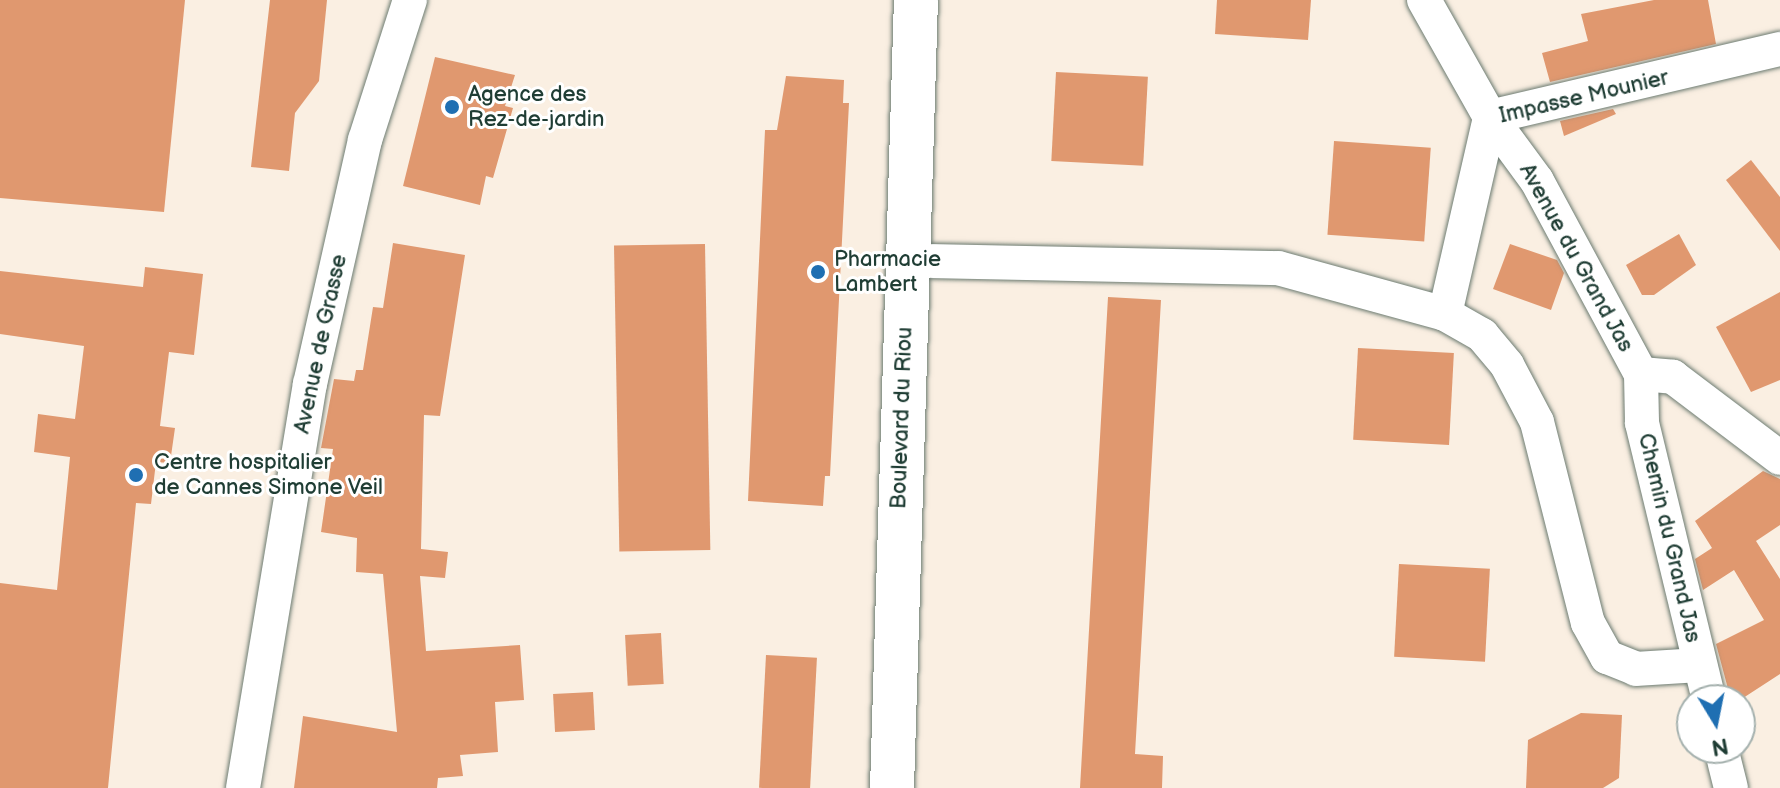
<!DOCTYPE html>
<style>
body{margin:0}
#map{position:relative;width:1780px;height:788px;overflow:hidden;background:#faefe2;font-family:"Balsamiq Sans",sans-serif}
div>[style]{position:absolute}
.building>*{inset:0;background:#e0986f;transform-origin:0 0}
.roads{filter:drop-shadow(0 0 2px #6c7b71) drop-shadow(0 0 2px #6c7b71)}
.minor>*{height:34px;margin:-17px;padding:0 17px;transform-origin:17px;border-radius:17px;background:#fff}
.major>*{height:44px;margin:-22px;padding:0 22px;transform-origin:22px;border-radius:22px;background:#fff}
.dots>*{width:22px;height:22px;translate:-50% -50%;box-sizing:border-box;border:4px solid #fff;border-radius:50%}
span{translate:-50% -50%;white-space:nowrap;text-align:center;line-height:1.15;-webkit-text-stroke:6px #fff;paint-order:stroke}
.poi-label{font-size:22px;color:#1f3d34}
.left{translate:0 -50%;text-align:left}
.street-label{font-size:22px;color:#1f3d34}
.north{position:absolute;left:1676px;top:684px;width:80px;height:80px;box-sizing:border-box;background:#fff;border:2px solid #a5b1ae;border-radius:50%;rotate:170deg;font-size:22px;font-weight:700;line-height:32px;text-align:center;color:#1f3d34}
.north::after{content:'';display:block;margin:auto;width:28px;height:36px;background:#1f6fb2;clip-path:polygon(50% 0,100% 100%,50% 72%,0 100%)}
</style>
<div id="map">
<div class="building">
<div style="clip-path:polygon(0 0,185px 0,164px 212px,0 198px)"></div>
<div style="clip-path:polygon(270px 0,327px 0,319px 81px,295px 113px,289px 171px,251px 167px)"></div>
<div style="clip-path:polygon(1217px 0,1311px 0,1308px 40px,1215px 34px)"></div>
<div style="clip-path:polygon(1654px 0,1708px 0,1716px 44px,1550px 82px,1542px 53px,1588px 41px,1581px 14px)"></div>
<div style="clip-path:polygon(435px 57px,515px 75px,505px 106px,513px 108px,493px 178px,486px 176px,480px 205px,403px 186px)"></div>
<div style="left:1056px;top:72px;width:92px;height:89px;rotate:3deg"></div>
<div style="clip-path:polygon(786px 76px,844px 80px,843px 103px,849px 103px,830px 476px,825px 476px,823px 506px,748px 501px,765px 130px,777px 130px)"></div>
<div style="clip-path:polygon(1613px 109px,1616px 114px,1564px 136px,1560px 121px)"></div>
<div style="left:1334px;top:141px;width:97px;height:94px;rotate:4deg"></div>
<div style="clip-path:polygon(1751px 160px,1780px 197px,1780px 251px,1726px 180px)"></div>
<div style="clip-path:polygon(1679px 234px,1696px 265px,1654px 295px,1642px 295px,1626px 265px)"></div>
<div style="clip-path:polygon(393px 243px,465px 255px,440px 416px,424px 415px,421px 549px,448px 552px,445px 578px,420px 576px,426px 651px,520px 645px,524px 700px,495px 702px,498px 752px,460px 755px,463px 776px,438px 778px,437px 788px,294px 788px,303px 716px,397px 732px,383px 574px,356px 572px,357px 538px,321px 532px,333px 449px,321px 448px,334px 379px,354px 381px,356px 370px,363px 370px,373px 307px,383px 308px)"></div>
<div style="left:705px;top:244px;width:306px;height:91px;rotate:89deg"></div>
<div style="clip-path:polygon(1510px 244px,1557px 260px,1564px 273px,1551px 310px,1493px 289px)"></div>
<div style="clip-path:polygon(145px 267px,203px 274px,194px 355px,169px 352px,160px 426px,175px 428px,170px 463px,156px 462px,151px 504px,136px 503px,108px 788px,0 788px,0 583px,57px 590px,70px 457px,34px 452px,38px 414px,75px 419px,84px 346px,0 334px,0 271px,143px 287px)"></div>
<div style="clip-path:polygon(1780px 292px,1780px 380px,1751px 392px,1716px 327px)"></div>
<div style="clip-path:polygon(1108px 297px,1161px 300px,1135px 754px,1163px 756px,1162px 788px,1080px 788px)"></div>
<div style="left:1358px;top:348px;width:96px;height:92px;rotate:3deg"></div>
<div style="clip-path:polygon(1763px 471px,1780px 479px,1780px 525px,1756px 541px,1780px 579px,1780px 674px,1740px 700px,1731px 700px,1716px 644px,1764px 620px,1734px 570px,1703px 590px,1695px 559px,1712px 548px,1695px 521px)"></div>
<div style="left:1399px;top:564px;width:91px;height:93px;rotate:3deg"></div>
<div style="left:661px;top:633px;width:51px;height:36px;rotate:87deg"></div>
<div style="left:766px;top:655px;width:51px;height:133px;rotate:3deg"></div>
<div style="left:593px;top:692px;width:38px;height:40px;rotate:87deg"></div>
<div style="clip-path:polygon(1581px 713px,1622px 715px,1619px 778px,1603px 788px,1526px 788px,1528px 740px)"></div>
</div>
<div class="roads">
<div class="minor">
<div style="left:1424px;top:0;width:134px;rotate:60.6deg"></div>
<div style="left:1490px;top:117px;width:79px;rotate:53.7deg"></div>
<div style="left:1537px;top:181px;width:219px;rotate:61.7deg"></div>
<div style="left:1641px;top:374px;width:49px;rotate:88.8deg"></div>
<div style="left:1642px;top:423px;width:285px;rotate:76.4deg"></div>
<div style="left:933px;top:261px;width:345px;rotate:1.2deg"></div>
<div style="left:1278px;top:268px;width:173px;rotate:15.4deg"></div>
<div style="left:1445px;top:314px;width:43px;rotate:29.6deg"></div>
<div style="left:1482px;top:335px;width:39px;rotate:50deg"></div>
<div style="left:1507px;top:365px;width:64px;rotate:62.2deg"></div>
<div style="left:1537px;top:422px;width:207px;rotate:75.8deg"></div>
<div style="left:1588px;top:623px;width:39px;rotate:61deg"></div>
<div style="left:1607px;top:657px;width:31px;rotate:22deg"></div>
<div style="left:1636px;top:669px;width:63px;rotate:-3.6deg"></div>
<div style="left:1445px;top:314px;width:202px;rotate:-77.1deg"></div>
<div style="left:1490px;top:117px;width:298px;rotate:-13.2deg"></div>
<div style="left:1641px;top:374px;width:32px;rotate:5deg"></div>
<div style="left:1673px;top:377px;width:134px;rotate:37.1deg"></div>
<div style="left:1721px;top:748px;width:41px;rotate:76deg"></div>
<div style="left:243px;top:788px;width:410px;rotate:-80.6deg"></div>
<div style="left:310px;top:384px;width:250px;rotate:-77.3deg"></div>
<div style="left:365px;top:140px;width:147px;rotate:-72.2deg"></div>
</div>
<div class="major">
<div style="left:892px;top:788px;width:788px;rotate:-88.26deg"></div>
</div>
</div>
<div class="dots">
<div style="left:452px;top:107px;background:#1f6fb2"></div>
<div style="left:818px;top:272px;background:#1f6fb2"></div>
<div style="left:136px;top:475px;background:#1f6fb2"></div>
</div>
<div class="poi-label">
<span class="left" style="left:468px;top:107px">Agence des<br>Rez-de-jardin</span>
<span class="left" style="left:834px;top:272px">Pharmacie<br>Lambert</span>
<span class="left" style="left:154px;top:475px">Centre hospitalier<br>de Cannes Simone Veil</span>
</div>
<div class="street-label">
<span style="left:1584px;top:97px;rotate:-13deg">Impasse Mounier</span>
<span style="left:1576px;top:258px;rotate:61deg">Avenue du Grand Jas</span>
<span style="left:321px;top:344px;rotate:-78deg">Avenue de Grasse</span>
<span style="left:902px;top:418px;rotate:-88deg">Boulevard du Riou</span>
<span style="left:1669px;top:538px;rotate:77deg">Chemin du Grand Jas</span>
</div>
<div class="north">N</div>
</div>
